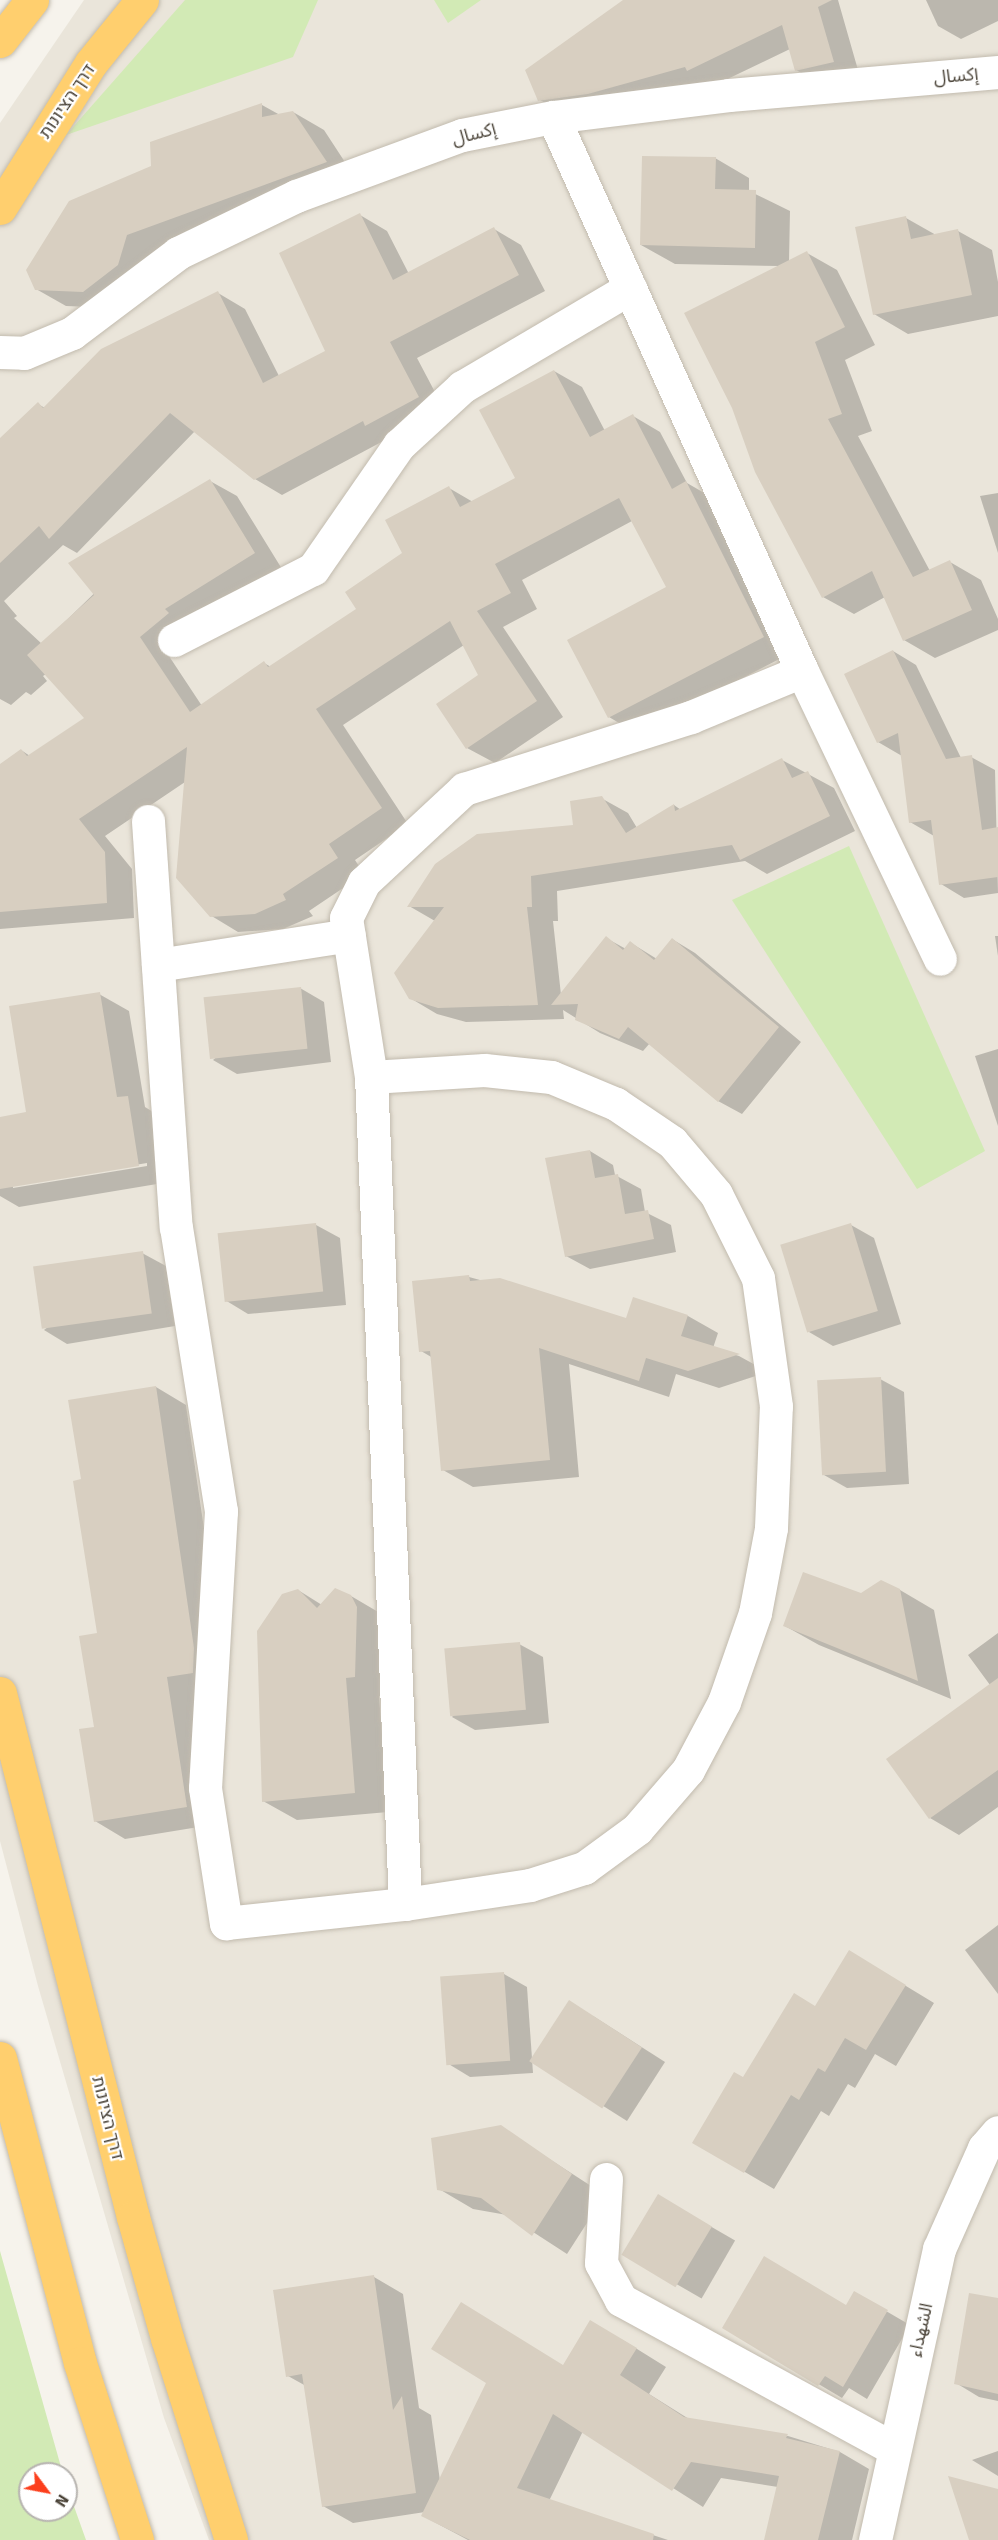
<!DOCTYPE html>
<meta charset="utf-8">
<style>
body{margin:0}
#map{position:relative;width:998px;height:2540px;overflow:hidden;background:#f6f3ec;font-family:Signika,"Noto Sans Arabic",Heebo,sans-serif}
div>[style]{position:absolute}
.residential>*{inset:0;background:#eae5da}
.green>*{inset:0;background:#d2eab5}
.shadow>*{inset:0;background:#0003;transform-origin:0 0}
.building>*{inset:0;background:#d8cfc1;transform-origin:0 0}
.roads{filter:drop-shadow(0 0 2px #c2bbae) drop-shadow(0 0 2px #c2bbae)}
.minor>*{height:33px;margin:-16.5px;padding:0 16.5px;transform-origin:16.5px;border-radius:16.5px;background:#fff}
.highway>*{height:33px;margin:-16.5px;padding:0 16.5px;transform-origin:16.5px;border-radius:16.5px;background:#ffcf6e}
span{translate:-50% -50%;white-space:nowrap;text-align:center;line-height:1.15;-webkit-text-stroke:4.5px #fff;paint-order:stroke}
.street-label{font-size:18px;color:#4b4439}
.north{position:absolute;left:18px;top:2462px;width:60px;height:60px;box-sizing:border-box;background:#fff;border:2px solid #b7b4b0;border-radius:50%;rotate:122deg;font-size:16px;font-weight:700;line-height:24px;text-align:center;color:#4b4439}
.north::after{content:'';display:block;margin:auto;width:21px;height:27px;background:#fc3f1d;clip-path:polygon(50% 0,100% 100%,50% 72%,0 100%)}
</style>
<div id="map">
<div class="residential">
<div style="clip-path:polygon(84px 0,998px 0,998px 2540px,209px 2540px,164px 2418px,38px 1986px,0 1841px,0 123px)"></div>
</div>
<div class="green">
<div style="clip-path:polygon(185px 0,318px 0,293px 57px,66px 135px)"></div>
<div style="clip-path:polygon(434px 0,481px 0,448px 23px)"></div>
<div style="clip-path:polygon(849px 846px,985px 1151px,917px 1189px,732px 900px)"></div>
<div style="clip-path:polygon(0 2251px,63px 2474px,30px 2474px,30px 2510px,66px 2510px,66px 2484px,86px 2540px,0 2540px)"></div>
</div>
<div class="shadow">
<div style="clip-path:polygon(626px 0,838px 0,860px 77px,823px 85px,796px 70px,790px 49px,715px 85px,567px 115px,540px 100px)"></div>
<div style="clip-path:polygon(926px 0,998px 0,998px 21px,961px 39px,938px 26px)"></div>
<div style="clip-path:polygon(262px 105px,280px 115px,293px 112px,324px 130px,356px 179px,157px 252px,113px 308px,66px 306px,36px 289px,153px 167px)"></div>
<div style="clip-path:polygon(715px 158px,749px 178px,749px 191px,790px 211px,789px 262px,807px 253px,837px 270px,875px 345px,845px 360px,872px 431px,858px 436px,930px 571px,950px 562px,981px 580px,998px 619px,998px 630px,935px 658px,904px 640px,885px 597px,854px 614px,823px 597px,780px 266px,675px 264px,641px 245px)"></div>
<div style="clip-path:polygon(360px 215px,387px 231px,409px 274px,494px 229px,521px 245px,545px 291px,417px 358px,446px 413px,389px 438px,282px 495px,255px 479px,195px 431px,77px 553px,63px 545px,4px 601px,17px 616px,14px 618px,42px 644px,210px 481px,237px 496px,282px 569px,167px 653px,202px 706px,264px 663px,271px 667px,358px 609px,404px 553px,449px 488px,473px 502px,517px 478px,554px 371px,582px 387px,605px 431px,633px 416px,660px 432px,687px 483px,713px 498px,791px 653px,636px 733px,609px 717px,668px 588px,632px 521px,522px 580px,537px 609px,503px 627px,563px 717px,495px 763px,467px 748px,480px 676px,464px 645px,343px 725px,408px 824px,355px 860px,364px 874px,309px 911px,313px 916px,283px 929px,238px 932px,210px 915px,185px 782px,105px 836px,132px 869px,134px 918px,0 929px,0 765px,21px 750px,30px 756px,86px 719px,46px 674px,43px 676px,47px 681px,31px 695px,26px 692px,11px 705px,0 699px,0 441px,38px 404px,45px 408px,218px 293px,245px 309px,279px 376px,327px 352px)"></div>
<div style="clip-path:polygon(906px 218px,936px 235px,958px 231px,992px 250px,998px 282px,998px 316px,908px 334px,874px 314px)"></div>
<div style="clip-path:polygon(998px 493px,998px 553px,980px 496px)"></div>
<div style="clip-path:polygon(893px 651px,916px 665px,961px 758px,971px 757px,995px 770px,998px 893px,964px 898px,941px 884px,934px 836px,910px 822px,902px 756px,878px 742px)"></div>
<div style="clip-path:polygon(782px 760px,834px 788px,855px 831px,767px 874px,745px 861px,557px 891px,558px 921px,553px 921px,561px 995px,606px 938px,626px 949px,631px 943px,657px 959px,672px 939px,695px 953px,801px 1042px,742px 1114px,718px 1101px,650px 1043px,643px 1051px,600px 1033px,563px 1010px,564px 1019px,466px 1022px,437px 1014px,410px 998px,435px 921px,409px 906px,575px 826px,601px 798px,628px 813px,637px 828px,674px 805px,681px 810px)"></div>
<div style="clip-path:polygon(995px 936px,998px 936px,998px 956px)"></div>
<div style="clip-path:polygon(300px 988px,324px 1002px,331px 1062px,237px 1074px,213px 1060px)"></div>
<div style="clip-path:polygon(evenodd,99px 994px,129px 1011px,145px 1107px,158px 1115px,169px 1182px,19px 1207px,0 1196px,0 1118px,28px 1114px,99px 994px,147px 1163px,147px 1166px,13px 1188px,13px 1185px,147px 1163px)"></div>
<div style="clip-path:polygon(998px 1049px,998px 1126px,975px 1056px)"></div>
<div style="clip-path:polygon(590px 1151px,613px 1165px,615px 1175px,641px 1189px,645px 1212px,671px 1225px,676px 1252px,590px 1269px,566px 1256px)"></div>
<div style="clip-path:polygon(316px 1225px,340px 1238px,346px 1305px,248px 1314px,225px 1300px)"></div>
<div style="clip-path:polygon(851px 1225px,874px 1238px,901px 1324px,833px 1346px,809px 1332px)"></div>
<div style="clip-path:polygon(142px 1253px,166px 1266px,175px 1326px,67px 1344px,44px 1330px)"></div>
<div style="clip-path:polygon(469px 1277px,627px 1320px,688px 1316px,718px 1333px,713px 1348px,739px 1356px,768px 1372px,719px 1388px,676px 1374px,669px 1397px,569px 1364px,579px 1477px,473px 1487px,443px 1470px,433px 1358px,421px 1351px)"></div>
<div style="clip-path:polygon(880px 1379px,904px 1392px,909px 1484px,847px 1488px,824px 1475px)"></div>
<div style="clip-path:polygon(156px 1387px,186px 1405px,224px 1666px,217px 1824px,125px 1839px,95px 1821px,99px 1635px,83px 1481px)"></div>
<div style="clip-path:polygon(298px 1590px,322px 1605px,351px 1596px,385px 1616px,389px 1695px,379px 1696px,388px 1812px,297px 1820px,263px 1801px)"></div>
<div style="clip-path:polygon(900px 1590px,934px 1610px,951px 1699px,819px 1645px,785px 1626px,861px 1594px)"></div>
<div style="clip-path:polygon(998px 1633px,998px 1807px,959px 1835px,930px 1818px,990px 1685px,968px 1655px)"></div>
<div style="clip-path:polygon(519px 1644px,543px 1657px,549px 1723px,475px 1730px,452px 1717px)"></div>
<div style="clip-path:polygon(998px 1925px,998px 1994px,965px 1950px)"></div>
<div style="clip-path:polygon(878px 1969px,934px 2003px,896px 2066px,875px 2054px,855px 2088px,848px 2084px,829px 2116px,821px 2111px,774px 2189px,694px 2142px,743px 2079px,816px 2007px)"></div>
<div style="clip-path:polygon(504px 1974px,527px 1987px,533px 2073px,470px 2077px,447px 2063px)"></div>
<div style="clip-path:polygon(593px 2016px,665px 2062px,627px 2121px,532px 2061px)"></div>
<div style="clip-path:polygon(500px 2127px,605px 2195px,567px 2254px,507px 2215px,473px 2209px,439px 2189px)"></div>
<div style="left:658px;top:2196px;width:89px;height:67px;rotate:30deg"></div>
<div style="clip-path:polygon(374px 2277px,403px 2294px,419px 2408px,431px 2415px,440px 2481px,564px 2366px,621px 2339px,666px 2367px,649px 2394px,689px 2419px,788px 2436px,840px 2452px,869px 2469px,852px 2540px,765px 2540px,778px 2487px,721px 2478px,703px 2507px,583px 2431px,549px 2501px,668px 2540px,468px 2540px,423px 2516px,425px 2512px,353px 2523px,323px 2506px,306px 2386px,288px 2376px)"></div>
<div style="clip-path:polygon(855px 2293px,910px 2325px,867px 2399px,849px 2388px,842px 2398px,724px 2328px,847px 2307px)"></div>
<div style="clip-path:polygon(998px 2299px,998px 2401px,979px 2397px,956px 2383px)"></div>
<div style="clip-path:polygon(998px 2451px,998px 2476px,972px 2460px)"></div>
</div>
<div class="building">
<div style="clip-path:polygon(623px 0,832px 0,818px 7px,834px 62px,795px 71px,782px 25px,687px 71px,685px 67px,588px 94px,538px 101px,525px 70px)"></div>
<div style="clip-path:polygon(262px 103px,262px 117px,293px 111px,327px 162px,127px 235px,118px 265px,83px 292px,35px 290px,26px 270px,69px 201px,151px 166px,150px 142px)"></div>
<div style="clip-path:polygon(642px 156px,716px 157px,715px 189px,756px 190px,755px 248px,640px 245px)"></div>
<div style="clip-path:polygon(360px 213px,393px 280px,494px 227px,519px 275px,390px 342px,419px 397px,365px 426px,363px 421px,254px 480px,170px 413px,49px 539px,39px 526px,0 563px,0 438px,38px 402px,43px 408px,101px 349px,218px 291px,263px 383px,325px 351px,279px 253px)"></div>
<div style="clip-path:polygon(906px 216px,911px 239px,958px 229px,972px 295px,873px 315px,855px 227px)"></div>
<div style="clip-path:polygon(807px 251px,845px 327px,815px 342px,842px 414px,828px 419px,913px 577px,950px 560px,972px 610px,903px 641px,872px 571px,822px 598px,755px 472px,732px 408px,684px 313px)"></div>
<div style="clip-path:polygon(554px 370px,590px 437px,633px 414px,672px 489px,686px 481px,764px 637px,608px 718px,567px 640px,666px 587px,619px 498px,495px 564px,511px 593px,477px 611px,537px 701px,466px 749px,436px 704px,478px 675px,450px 621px,316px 709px,382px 808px,329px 844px,338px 858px,283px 894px,286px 900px,255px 914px,210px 917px,176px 878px,187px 747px,79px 819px,105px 852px,107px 903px,0 912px,0 764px,21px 749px,27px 756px,84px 718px,27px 655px,94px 595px,68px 563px,210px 479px,255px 553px,165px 609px,169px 613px,140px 637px,190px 712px,264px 661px,268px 667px,356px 609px,345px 592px,402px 553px,385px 520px,449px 486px,460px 507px,515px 478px,479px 410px)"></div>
<div style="clip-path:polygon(893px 650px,946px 759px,972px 755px,982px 830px,998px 827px,998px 877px,939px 885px,931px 820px,909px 823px,898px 733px,877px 743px,844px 674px)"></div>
<div style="clip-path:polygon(782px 758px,792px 778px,808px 771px,830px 816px,740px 860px,732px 845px,531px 876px,532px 907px,527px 907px,538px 1005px,438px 1008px,409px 999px,394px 973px,444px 907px,407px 907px,435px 864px,477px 834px,573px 825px,570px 801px,602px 796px,626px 833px,674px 804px,675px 811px)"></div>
<div style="clip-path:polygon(606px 936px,623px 950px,630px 941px,654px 960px,672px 938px,779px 1027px,718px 1102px,628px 1027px,619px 1039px,575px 1020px,578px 1004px,551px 1005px)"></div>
<div style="left:301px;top:987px;width:62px;height:98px;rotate:84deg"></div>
<div style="clip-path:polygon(100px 992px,117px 1097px,128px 1096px,139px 1166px,0 1189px,0 1117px,26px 1112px,9px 1006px)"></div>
<div style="clip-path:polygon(590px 1150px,595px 1178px,618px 1174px,625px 1214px,648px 1210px,654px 1239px,565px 1257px,545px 1158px)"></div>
<div style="left:316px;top:1223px;width:69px;height:99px;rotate:84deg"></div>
<div style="left:851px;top:1223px;width:92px;height:74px;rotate:73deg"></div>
<div style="left:143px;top:1251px;width:63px;height:111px;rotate:82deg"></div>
<div style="clip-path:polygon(469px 1275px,470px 1281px,500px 1278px,626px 1318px,633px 1297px,688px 1315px,681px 1336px,740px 1354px,688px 1371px,646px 1358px,639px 1381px,539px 1348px,550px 1460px,441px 1471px,430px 1351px,419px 1352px,412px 1281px)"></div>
<div style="left:881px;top:1377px;width:95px;height:64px;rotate:87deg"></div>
<div style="clip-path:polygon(156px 1386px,194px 1648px,193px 1673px,167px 1677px,187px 1807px,94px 1822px,79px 1729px,94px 1727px,79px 1636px,97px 1633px,73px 1481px,81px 1479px,68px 1400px)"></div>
<div style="clip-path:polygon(803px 1572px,861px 1593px,881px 1580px,900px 1589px,918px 1681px,783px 1626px)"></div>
<div style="clip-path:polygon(335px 1588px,351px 1595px,357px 1607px,355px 1677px,346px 1678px,355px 1793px,262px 1802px,257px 1631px,282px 1594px,298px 1589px,317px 1608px)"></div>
<div style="left:520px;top:1642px;width:68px;height:76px;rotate:85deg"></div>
<div style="clip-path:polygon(998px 1678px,998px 1770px,929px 1819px,886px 1759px)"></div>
<div style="clip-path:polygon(849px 1950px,906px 1985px,866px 2050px,845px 2038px,825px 2072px,818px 2068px,799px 2100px,791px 2095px,744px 2173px,692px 2143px,734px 2072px,743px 2077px,794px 1993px,815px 2006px)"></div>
<div style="left:504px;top:1972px;width:89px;height:64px;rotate:86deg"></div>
<div style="left:569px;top:2000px;width:87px;height:73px;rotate:33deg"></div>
<div style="clip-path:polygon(501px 2125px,572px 2174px,532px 2236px,481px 2198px,437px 2190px,431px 2138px)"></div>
<div style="left:658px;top:2194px;width:63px;height:71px;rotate:31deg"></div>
<div style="clip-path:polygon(764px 2256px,846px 2305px,854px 2291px,888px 2310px,843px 2387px,825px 2376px,818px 2386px,722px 2328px)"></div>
<div style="clip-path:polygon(374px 2275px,393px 2410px,402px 2396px,416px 2493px,322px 2507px,302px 2374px,286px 2377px,273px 2290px)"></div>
<div style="clip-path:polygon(969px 2293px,998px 2298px,998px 2394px,954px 2384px)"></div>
<div style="clip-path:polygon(461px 2302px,563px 2365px,590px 2320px,637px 2348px,620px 2375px,684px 2417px,788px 2434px,786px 2438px,840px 2451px,818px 2540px,764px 2540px,779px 2476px,691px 2462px,672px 2491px,553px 2414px,517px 2488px,654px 2534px,653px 2540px,470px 2540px,421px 2516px,486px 2383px,431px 2349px)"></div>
<div style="clip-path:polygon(948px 2476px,998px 2489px,998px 2540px,969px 2540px)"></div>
</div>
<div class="roads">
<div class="minor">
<div style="left:553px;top:117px;width:607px;rotate:65.8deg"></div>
<div style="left:802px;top:671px;width:319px;rotate:64.4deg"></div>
<div style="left:0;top:352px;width:24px;rotate:2deg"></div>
<div style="left:24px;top:353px;width:52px;rotate:-22.6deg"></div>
<div style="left:72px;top:333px;width:133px;rotate:-37deg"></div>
<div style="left:178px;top:253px;width:131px;rotate:-25.8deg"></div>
<div style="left:296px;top:196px;width:177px;rotate:-20.2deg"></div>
<div style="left:462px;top:135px;width:93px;rotate:-11.2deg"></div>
<div style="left:553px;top:117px;width:177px;rotate:-7.1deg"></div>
<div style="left:729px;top:95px;width:270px;rotate:-4.9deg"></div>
<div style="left:174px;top:640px;width:156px;rotate:-27.1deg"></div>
<div style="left:313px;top:569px;width:151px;rotate:-55.3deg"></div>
<div style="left:399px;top:445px;width:86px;rotate:-42.6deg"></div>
<div style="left:462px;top:387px;width:195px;rotate:-30.5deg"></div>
<div style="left:148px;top:821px;width:407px;rotate:86.1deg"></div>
<div style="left:176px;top:1227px;width:288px;rotate:81deg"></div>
<div style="left:221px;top:1511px;width:277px;rotate:93.3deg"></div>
<div style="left:205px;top:1788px;width:137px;rotate:81.2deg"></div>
<div style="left:226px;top:1923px;width:180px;rotate:-6.1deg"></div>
<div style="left:405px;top:1904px;width:126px;rotate:-8.6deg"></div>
<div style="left:530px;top:1885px;width:57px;rotate:-17.5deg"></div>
<div style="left:584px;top:1868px;width:66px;rotate:-36.3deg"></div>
<div style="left:637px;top:1829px;width:78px;rotate:-49.2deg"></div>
<div style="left:688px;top:1770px;width:77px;rotate:-62.1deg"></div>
<div style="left:724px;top:1702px;width:94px;rotate:-70.8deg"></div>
<div style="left:755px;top:1613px;width:86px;rotate:-79.3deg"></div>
<div style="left:771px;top:1528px;width:122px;rotate:-87.7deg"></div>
<div style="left:776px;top:1406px;width:129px;rotate:-98deg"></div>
<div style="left:758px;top:1278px;width:94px;rotate:-116.6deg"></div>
<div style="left:716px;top:1194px;width:68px;rotate:-130.2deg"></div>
<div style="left:672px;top:1142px;width:68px;rotate:-145.8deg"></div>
<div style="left:616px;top:1104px;width:70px;rotate:-157.4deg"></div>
<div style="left:551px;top:1077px;width:67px;rotate:-174deg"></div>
<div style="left:484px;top:1070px;width:113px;rotate:176.5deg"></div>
<div style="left:158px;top:965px;width:193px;rotate:-8.9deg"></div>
<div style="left:405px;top:1904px;width:828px;rotate:-92.35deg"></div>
<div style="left:371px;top:1077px;width:161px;rotate:-98.9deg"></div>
<div style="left:346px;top:918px;width:40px;rotate:-63.4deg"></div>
<div style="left:364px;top:882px;width:137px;rotate:-42.9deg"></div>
<div style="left:464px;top:789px;width:238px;rotate:-17.6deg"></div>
<div style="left:691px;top:717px;width:120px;rotate:-22.5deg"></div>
<div style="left:606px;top:2179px;width:84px;rotate:93.4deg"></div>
<div style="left:601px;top:2263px;width:42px;rotate:61.6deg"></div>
<div style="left:621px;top:2300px;width:311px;rotate:28.6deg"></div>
<div style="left:875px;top:2540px;width:298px;rotate:-77.6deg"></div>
<div style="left:939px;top:2249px;width:111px;rotate:-66deg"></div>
<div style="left:984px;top:2148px;width:21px;rotate:-49deg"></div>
</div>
<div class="highway">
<div style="left:0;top:41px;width:52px;rotate:-52deg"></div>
<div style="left:0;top:208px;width:171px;rotate:-57.9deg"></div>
<div style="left:91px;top:63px;width:81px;rotate:-51deg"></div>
<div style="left:0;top:1693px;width:541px;rotate:75.76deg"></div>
<div style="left:133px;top:2217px;width:126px;rotate:74.3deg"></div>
<div style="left:167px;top:2338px;width:212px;rotate:72.4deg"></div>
<div style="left:0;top:2058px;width:315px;rotate:75.3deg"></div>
<div style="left:80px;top:2363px;width:186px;rotate:72.1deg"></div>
</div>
</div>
<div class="street-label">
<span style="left:956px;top:76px;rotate:-5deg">إكسال</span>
<span style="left:67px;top:101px;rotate:-56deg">דרך הציונות</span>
<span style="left:474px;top:134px;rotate:-14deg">إكسال</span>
<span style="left:108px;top:2118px;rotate:76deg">דרך הציונות</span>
<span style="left:921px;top:2330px;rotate:-77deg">الشهداء</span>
</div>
<div class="north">N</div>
</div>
